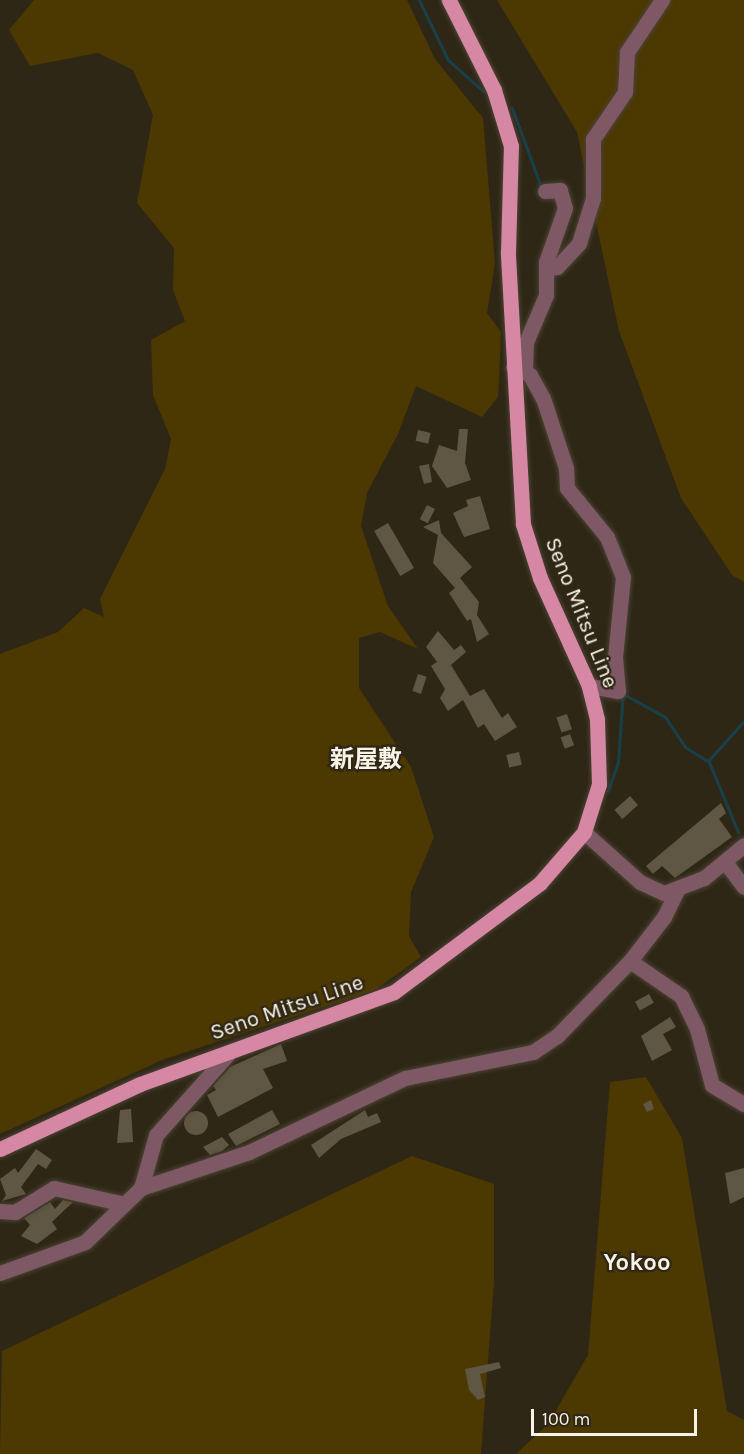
<!DOCTYPE html>
<meta charset="utf-8">
<style>
body{margin:0}
#map{position:relative;width:744px;height:1454px;overflow:hidden;background:#2f2716;font-family:Karla,"Noto Sans JP",sans-serif}
div>[style]{position:absolute}
.green>*{inset:0;background:#4c3801}
.stream>*{height:3px;margin:-1.5px;padding:0 1.5px;transform-origin:1.5px;border-radius:1.5px;background:#18404b}
.building>*{inset:0;background:#5f5643;transform-origin:0 0}
.round{border-radius:50%}
.roads{filter:drop-shadow(0 0 2px #4b4333) drop-shadow(0 0 2px #4b4333)}
.minor>*{height:15px;margin:-7.5px;padding:0 7.5px;transform-origin:7.5px;border-radius:7.5px;background:#7f5866}
.major>*{height:15px;margin:-7.5px;padding:0 7.5px;transform-origin:7.5px;border-radius:7.5px;background:#d687a4}
span{translate:-50% -50%;white-space:nowrap;text-align:center;line-height:1.15;-webkit-text-stroke:4.5px #2f2716;paint-order:stroke}
.street-label{font-size:22px;color:#f8f2e7}
.neighbourhood-label{font-size:24px;color:#f8f2e7;font-weight:700}
.scale{position:absolute;left:531px;top:1409px;width:166px;height:27px;box-sizing:border-box;border:3px solid #f8f2e7;border-top:0;padding-left:8px;font-size:18px;line-height:21px;white-space:nowrap;color:#f8f2e7;-webkit-text-stroke:4px #2f2716;paint-order:stroke}
</style>
<div id="map">
<div class="green">
<div style="clip-path:polygon(34px 0,407px 0,435px 59px,483px 118px,495px 264px,487px 313px,501px 332px,500px 361px,498px 397px,482px 417px,416px 386px,398px 434px,367px 493px,361px 526px,388px 606px,418px 649px,380px 632px,359px 638px,359px 688px,411px 767px,434px 837px,411px 892px,409px 936px,421px 957px,375px 990px,162px 1060px,0 1134px,0 654px,58px 632px,84px 608px,104px 617px,100px 599px,165px 469px,171px 439px,153px 395px,151px 340px,185px 321px,173px 290px,174px 248px,137px 203px,153px 115px,133px 70px,98px 53px,30px 66px,9px 30px)"></div>
<div style="clip-path:polygon(497px 0,744px 0,744px 582px,732px 575px,681px 498px,619px 331px,577px 132px)"></div>
<div style="clip-path:polygon(646px 1077px,682px 1138px,727px 1411px,744px 1420px,744px 1454px,516px 1454px,548px 1424px,588px 1355px,610px 1082px)"></div>
<div style="clip-path:polygon(412px 1156px,494px 1184px,494px 1281px,481px 1454px,0 1454px,2px 1351px)"></div>
</div>
<div class="stream">
<div style="left:419px;top:0;width:67px;rotate:64.2deg"></div>
<div style="left:448px;top:60px;width:47px;rotate:41.5deg"></div>
<div style="left:512px;top:108px;width:84px;rotate:69.8deg"></div>
<div style="left:618px;top:545px;width:22px;rotate:69deg"></div>
<div style="left:625px;top:695px;width:46px;rotate:28.8deg"></div>
<div style="left:665px;top:717px;width:36px;rotate:56deg"></div>
<div style="left:685px;top:747px;width:28px;rotate:32deg"></div>
<div style="left:709px;top:762px;width:76px;rotate:67.5deg"></div>
<div style="left:708px;top:761px;width:54px;rotate:-48deg"></div>
<div style="left:608px;top:791px;width:31px;rotate:-71deg"></div>
<div style="left:618px;top:762px;width:71px;rotate:-86deg"></div>
</div>
<div class="building">
<div style="clip-path:polygon(459px 429px,468px 429px,465px 463px,471px 480px,447px 488px,432px 466px,439px 445px,457px 451px)"></div>
<div style="left:418px;top:430px;width:13px;height:11px;rotate:13deg"></div>
<div style="clip-path:polygon(429px 464px,432px 482px,424px 484px,419px 466px)"></div>
<div style="clip-path:polygon(480px 496px,490px 529px,464px 537px,453px 513px,468px 506px,466px 500px)"></div>
<div style="left:427px;top:505px;width:9px;height:16px;rotate:27deg"></div>
<div style="clip-path:polygon(439px 520px,441px 533px,472px 567px,460px 578px,479px 602px,477px 615px,489px 634px,477px 642px,471px 619px,467px 621px,449px 593px,455px 588px,433px 563px,438px 535px,423px 527px)"></div>
<div style="left:388px;top:523px;width:52px;height:16px;rotate:60deg"></div>
<div style="clip-path:polygon(438px 631px,454px 650px,461px 645px,466px 652px,451px 665px,470px 696px,484px 689px,502px 718px,508px 713px,517px 727px,495px 741px,484px 724px,478px 728px,463px 700px,448px 711px,440px 698px,445px 689px,431px 666px,437px 662px,426px 647px)"></div>
<div style="left:418px;top:674px;width:9px;height:18px;rotate:18deg"></div>
<div style="left:567px;top:714px;width:16px;height:11px;rotate:72deg"></div>
<div style="left:570px;top:734px;width:12px;height:10px;rotate:70deg"></div>
<div style="left:519px;top:752px;width:13px;height:13px;rotate:77deg"></div>
<div style="left:630px;top:796px;width:12px;height:21px;rotate:48deg"></div>
<div style="clip-path:polygon(721px 803px,726px 813px,719px 819px,732px 837px,675px 878px,662px 866px,653px 874px,646px 866px)"></div>
<div style="left:649px;top:994px;width:10px;height:16px;rotate:61deg"></div>
<div style="clip-path:polygon(670px 1017px,676px 1027px,663px 1034px,672px 1050px,652px 1061px,641px 1036px)"></div>
<div style="clip-path:polygon(281px 1044px,287px 1061px,263px 1069px,273px 1088px,218px 1117px,207px 1095px,216px 1090px,213px 1086px,230px 1067px)"></div>
<div style="clip-path:polygon(651px 1100px,654px 1109px,647px 1112px,643px 1104px)"></div>
<div style="clip-path:polygon(131px 1109px,133px 1142px,117px 1143px,120px 1110px)"></div>
<div style="clip-path:polygon(272px 1110px,280px 1124px,236px 1146px,228px 1134px)"></div>
<div style="clip-path:polygon(365px 1110px,368px 1117px,377px 1113px,381px 1122px,341px 1139px,319px 1158px,311px 1145px)"></div>
<div class="round" style="left:184px;top:1111px;width:24px;height:24px"></div>
<div style="clip-path:polygon(222px 1137px,229px 1145px,222px 1151px,210px 1155px,203px 1147px)"></div>
<div style="clip-path:polygon(36px 1149px,52px 1160px,46px 1169px,38px 1164px,21px 1187px,26px 1194px,2px 1201px,6px 1195px,0 1179px,15px 1168px,18px 1173px)"></div>
<div style="clip-path:polygon(744px 1168px,744px 1197px,730px 1204px,725px 1173px)"></div>
<div style="clip-path:polygon(63px 1200px,73px 1202px,52px 1222px,57px 1229px,37px 1244px,21px 1236px,30px 1225px,24px 1218px,50px 1202px,55px 1209px)"></div>
<div style="clip-path:polygon(499px 1362px,501px 1368px,480px 1374px,485px 1397px,478px 1400px,469px 1390px,465px 1369px)"></div>
</div>
<div class="roads">
<div class="minor">
<div style="left:547px;top:268px;width:10px;rotate:-6deg"></div>
<div style="left:557px;top:267px;width:33px;rotate:-47deg"></div>
<div style="left:579px;top:243px;width:47px;rotate:-72.7deg"></div>
<div style="left:593px;top:198px;width:59px;rotate:-90deg"></div>
<div style="left:593px;top:139px;width:57px;rotate:-55.8deg"></div>
<div style="left:625px;top:92px;width:40px;rotate:-87.1deg"></div>
<div style="left:627px;top:52px;width:63px;rotate:-56.1deg"></div>
<div style="left:513px;top:367px;width:19px;rotate:25deg"></div>
<div style="left:530px;top:375px;width:26px;rotate:61deg"></div>
<div style="left:543px;top:398px;width:74px;rotate:71.8deg"></div>
<div style="left:566px;top:468px;width:20px;rotate:87deg"></div>
<div style="left:567px;top:488px;width:63px;rotate:50.8deg"></div>
<div style="left:607px;top:537px;width:43px;rotate:68.2deg"></div>
<div style="left:623px;top:577px;width:80px;rotate:95.7deg"></div>
<div style="left:615px;top:657px;width:34px;rotate:85deg"></div>
<div style="left:618px;top:691px;width:29px;rotate:-170deg"></div>
<div style="left:525px;top:370px;width:28px;rotate:-88deg"></div>
<div style="left:526px;top:342px;width:51px;rotate:-66.9deg"></div>
<div style="left:546px;top:295px;width:33px;rotate:-90deg"></div>
<div style="left:546px;top:262px;width:57px;rotate:-70.6deg"></div>
<div style="left:565px;top:208px;width:19px;rotate:-106deg"></div>
<div style="left:560px;top:190px;width:15px;rotate:176deg"></div>
<div style="left:584px;top:832px;width:75px;rotate:41.8deg"></div>
<div style="left:640px;top:882px;width:26px;rotate:25deg"></div>
<div style="left:664px;top:893px;width:43px;rotate:-20.6deg"></div>
<div style="left:704px;top:878px;width:52px;rotate:-39.5deg"></div>
<div style="left:725px;top:862px;width:31px;rotate:53deg"></div>
<div style="left:630px;top:961px;width:62px;rotate:34.5deg"></div>
<div style="left:681px;top:996px;width:37px;rotate:64deg"></div>
<div style="left:697px;top:1029px;width:58px;rotate:75deg"></div>
<div style="left:712px;top:1085px;width:37px;rotate:31deg"></div>
<div style="left:141px;top:1188px;width:55px;rotate:-74.2deg"></div>
<div style="left:156px;top:1135px;width:111px;rotate:-48.3deg"></div>
<div style="left:0;top:1211px;width:15px;rotate:4deg"></div>
<div style="left:15px;top:1212px;width:46px;rotate:-31.6deg"></div>
<div style="left:54px;top:1188px;width:68px;rotate:12.8deg"></div>
<div style="left:0;top:1273px;width:90px;rotate:-20deg"></div>
<div style="left:85px;top:1242px;width:78px;rotate:-44deg"></div>
<div style="left:141px;top:1188px;width:114px;rotate:-18.4deg"></div>
<div style="left:249px;top:1152px;width:173px;rotate:-25.4deg"></div>
<div style="left:405px;top:1078px;width:131px;rotate:-11.5deg"></div>
<div style="left:533px;top:1052px;width:29px;rotate:-34deg"></div>
<div style="left:557px;top:1036px;width:105px;rotate:-45.8deg"></div>
<div style="left:630px;top:961px;width:56px;rotate:-52.3deg"></div>
<div style="left:664px;top:917px;width:28px;rotate:-64deg"></div>
</div>
<div class="major">
<div style="left:0;top:1149px;width:154px;rotate:-24.9deg"></div>
<div style="left:140px;top:1084px;width:270px;rotate:-19.9deg"></div>
<div style="left:394px;top:992px;width:182px;rotate:-36.7deg"></div>
<div style="left:540px;top:883px;width:67px;rotate:-49.2deg"></div>
<div style="left:584px;top:832px;width:50px;rotate:-72.6deg"></div>
<div style="left:599px;top:784px;width:65px;rotate:-91.8deg"></div>
<div style="left:597px;top:719px;width:34px;rotate:-104deg"></div>
<div style="left:589px;top:686px;width:119px;rotate:-114.4deg"></div>
<div style="left:540px;top:578px;width:57px;rotate:-107.5deg"></div>
<div style="left:523px;top:524px;width:272px;rotate:-93.2deg"></div>
<div style="left:508px;top:252px;width:106px;rotate:-88.4deg"></div>
<div style="left:511px;top:146px;width:59px;rotate:-106.9deg"></div>
<div style="left:494px;top:90px;width:101px;rotate:-116.6deg"></div>
</div>
</div>
<div class="street-label">
<span style="left:581px;top:613px;rotate:68deg">Seno Mitsu Line</span>
<span style="left:287px;top:1008px;rotate:-19deg">Seno Mitsu Line</span>
</div>
<div class="neighbourhood-label">
<span style="left:366px;top:760px">新屋敷</span>
<span style="left:637px;top:1263px">Yokoo</span>
</div>
<div class="scale">100 m</div>
</div>
